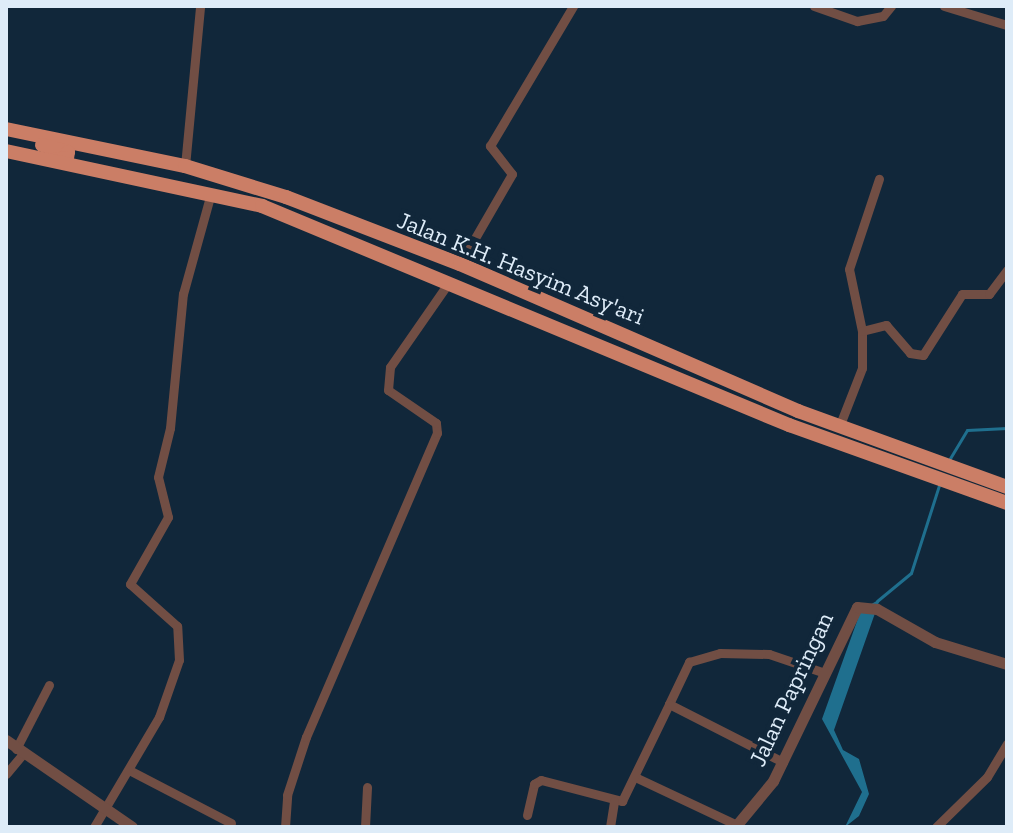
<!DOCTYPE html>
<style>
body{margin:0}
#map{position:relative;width:1013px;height:833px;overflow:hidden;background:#11273a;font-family:"Zilla Slab",serif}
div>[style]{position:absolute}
.water>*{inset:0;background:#1f6f8e}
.stream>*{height:3px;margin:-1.5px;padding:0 1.5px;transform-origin:1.5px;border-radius:1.5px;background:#1f6f8e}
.minor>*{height:9px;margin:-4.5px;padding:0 4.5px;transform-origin:4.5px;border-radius:4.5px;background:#714e44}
.tertiary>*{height:11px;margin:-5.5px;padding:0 5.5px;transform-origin:5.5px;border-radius:5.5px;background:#714e44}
.trunk>*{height:14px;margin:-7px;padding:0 7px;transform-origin:7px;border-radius:7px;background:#cb7e66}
span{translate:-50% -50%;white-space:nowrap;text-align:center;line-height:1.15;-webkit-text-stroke:8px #11273a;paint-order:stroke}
.street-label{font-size:24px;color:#deecf8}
.frame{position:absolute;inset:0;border:8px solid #deecf8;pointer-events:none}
</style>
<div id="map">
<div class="water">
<div style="clip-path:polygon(880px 599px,834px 730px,843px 750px,859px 759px,869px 794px,859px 816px,845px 827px,862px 792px,822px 719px,861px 610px)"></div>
</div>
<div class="stream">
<div style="left:949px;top:460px;width:35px;rotate:-59deg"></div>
<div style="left:967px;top:430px;width:40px;rotate:-2.9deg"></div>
<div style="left:877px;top:601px;width:44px;rotate:-39.5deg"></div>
<div style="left:911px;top:573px;width:92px;rotate:-72.3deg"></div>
</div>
<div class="minor">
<div style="left:814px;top:6px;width:46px;rotate:19.2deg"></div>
<div style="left:857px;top:21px;width:26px;rotate:-11deg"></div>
<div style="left:883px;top:16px;width:13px;rotate:-51deg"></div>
<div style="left:944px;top:6px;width:66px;rotate:16.8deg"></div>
<div style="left:185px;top:166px;width:161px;rotate:-84.6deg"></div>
<div style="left:460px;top:264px;width:104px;rotate:-60deg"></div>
<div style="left:512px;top:174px;width:36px;rotate:-128deg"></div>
<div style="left:490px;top:146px;width:163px;rotate:-59.3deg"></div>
<div style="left:862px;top:331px;width:63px;rotate:-101.8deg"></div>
<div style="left:849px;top:269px;width:95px;rotate:-71.6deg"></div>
<div style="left:839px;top:427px;width:63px;rotate:-68.7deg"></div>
<div style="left:862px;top:368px;width:37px;rotate:-90deg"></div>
<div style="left:862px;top:331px;width:25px;rotate:-14deg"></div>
<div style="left:886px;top:325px;width:37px;rotate:49deg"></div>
<div style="left:910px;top:353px;width:13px;rotate:9deg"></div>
<div style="left:923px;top:355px;width:72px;rotate:-57.4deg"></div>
<div style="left:962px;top:294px;width:27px"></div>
<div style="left:989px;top:294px;width:30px;rotate:-53deg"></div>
<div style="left:669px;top:704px;width:47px;rotate:-64.5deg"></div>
<div style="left:689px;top:662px;width:32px;rotate:-16deg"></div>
<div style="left:720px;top:653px;width:49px;rotate:1.2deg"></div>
<div style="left:769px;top:654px;width:56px;rotate:18.8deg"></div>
<div style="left:16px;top:749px;width:72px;rotate:-62.7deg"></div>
<div style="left:129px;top:770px;width:115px;rotate:27.5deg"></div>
<div style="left:6px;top:774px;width:26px;rotate:-50deg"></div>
<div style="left:635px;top:777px;width:113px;rotate:25.2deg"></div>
<div style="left:527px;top:815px;width:32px;rotate:-77deg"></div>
<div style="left:534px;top:784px;width:8px;rotate:-30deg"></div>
<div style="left:541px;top:780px;width:84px;rotate:14.5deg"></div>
<div style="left:622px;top:801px;width:108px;rotate:-64.1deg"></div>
<div style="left:669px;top:704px;width:128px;rotate:27deg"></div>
<div style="left:94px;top:827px;width:128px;rotate:-59.4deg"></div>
<div style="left:159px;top:717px;width:60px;rotate:-70.7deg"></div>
<div style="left:179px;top:660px;width:34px;rotate:-93deg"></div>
<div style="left:177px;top:626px;width:63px;rotate:-138.2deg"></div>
<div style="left:130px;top:584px;width:77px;rotate:-60.4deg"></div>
<div style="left:168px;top:517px;width:41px;rotate:-104deg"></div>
<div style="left:158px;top:477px;width:50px;rotate:-76.2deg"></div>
<div style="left:170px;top:428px;width:135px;rotate:-84.5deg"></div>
<div style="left:183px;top:294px;width:105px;rotate:-74.5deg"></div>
<div style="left:285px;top:827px;width:32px;rotate:-86deg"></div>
<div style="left:287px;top:795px;width:61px;rotate:-71.9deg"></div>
<div style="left:306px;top:737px;width:331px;rotate:-66.7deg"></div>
<div style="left:437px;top:433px;width:10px;rotate:-96deg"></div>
<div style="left:436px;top:423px;width:58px;rotate:-145.5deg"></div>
<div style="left:388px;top:390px;width:23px;rotate:-85deg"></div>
<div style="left:390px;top:367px;width:103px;rotate:-55.2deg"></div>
<div style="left:365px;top:827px;width:40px;rotate:-87.1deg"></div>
<div style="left:610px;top:827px;width:26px;rotate:-81deg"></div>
<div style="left:936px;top:827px;width:71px;rotate:-44.4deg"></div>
<div style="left:987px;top:777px;width:39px;rotate:-59deg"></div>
</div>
<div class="tertiary">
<div style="left:6px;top:740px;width:153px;rotate:34.6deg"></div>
<div style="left:735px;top:827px;width:60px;rotate:-50.4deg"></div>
<div style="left:773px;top:781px;width:193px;rotate:-64.2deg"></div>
<div style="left:857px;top:607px;width:20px;rotate:6deg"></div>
<div style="left:877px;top:609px;width:67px;rotate:29.6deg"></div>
<div style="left:935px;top:642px;width:75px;rotate:17deg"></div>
</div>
<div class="trunk">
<div style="left:6px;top:129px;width:183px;rotate:11.7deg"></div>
<div style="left:185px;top:166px;width:106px;rotate:17.1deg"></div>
<div style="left:286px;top:197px;width:186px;rotate:21.1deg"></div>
<div style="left:460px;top:264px;width:369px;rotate:23.5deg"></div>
<div style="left:798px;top:411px;width:222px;rotate:20deg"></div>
<div style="left:42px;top:145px;width:27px;rotate:15deg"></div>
<div style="left:68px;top:152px;width:6px;rotate:99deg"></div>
<div style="left:67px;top:158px;width:13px;rotate:171deg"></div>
<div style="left:6px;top:151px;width:262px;rotate:12.1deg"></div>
<div style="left:262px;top:206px;width:571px;rotate:22.57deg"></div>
<div style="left:789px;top:425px;width:232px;rotate:19.7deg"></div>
</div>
<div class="street-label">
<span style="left:521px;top:268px;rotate:22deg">Jalan K.H. Hasyim Asy'ari</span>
<span style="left:791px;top:689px;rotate:-65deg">Jalan Papringan</span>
</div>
<div class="frame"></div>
</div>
